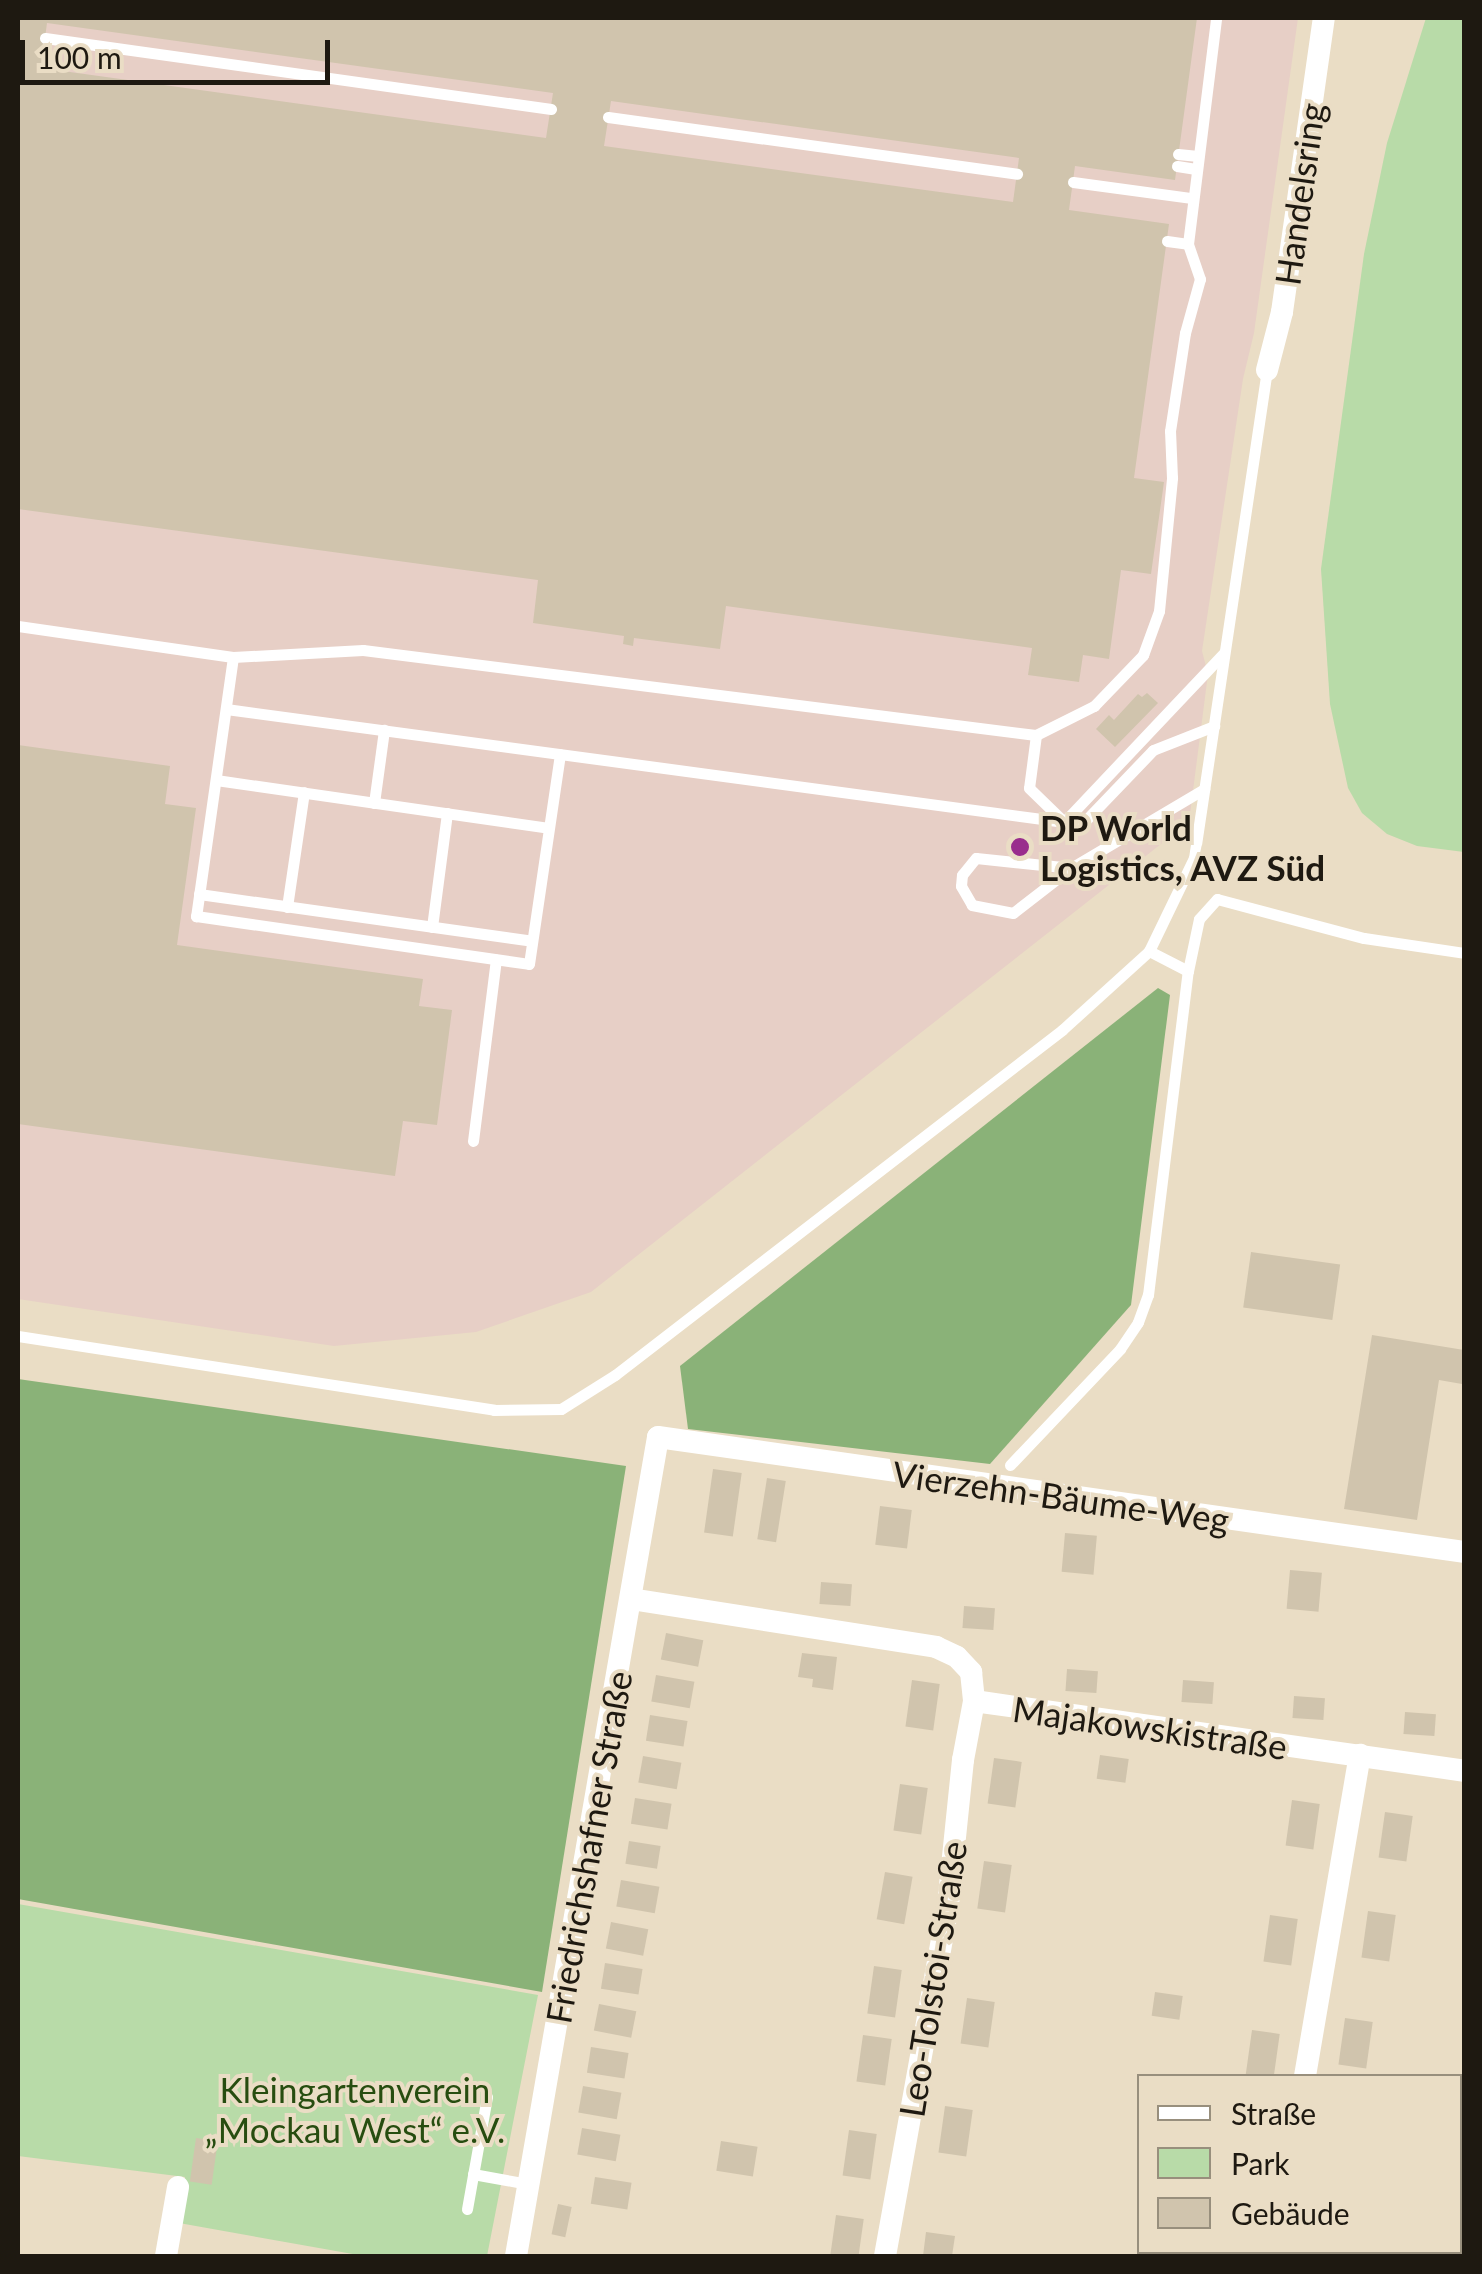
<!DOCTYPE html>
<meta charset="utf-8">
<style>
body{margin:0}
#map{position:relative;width:1482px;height:2274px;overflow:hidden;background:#eaddc5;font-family:Lato,sans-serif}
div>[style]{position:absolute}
.commercial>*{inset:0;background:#e7cfc6}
.green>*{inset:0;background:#b8dba8}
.forest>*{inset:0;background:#8ab278}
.building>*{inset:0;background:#d0c4ad;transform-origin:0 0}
.service>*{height:11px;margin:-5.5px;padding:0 5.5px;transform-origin:5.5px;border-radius:5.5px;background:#fff}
.minor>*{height:22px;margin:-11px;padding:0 11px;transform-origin:11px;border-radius:11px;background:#fff}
.dots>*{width:28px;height:28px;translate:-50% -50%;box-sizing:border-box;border:5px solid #eaddc5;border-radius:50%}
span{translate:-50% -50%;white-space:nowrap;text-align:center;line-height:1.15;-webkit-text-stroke:8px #eaddc5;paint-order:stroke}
.street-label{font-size:35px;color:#1e1911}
.poi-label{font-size:35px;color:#1e1911;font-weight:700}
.left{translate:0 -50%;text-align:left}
.park-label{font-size:35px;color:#274d10}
.frame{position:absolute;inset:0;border:20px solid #1e1911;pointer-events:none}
.legend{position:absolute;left:1137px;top:2074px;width:325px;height:180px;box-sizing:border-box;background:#eaddc5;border:2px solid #988f7d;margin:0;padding:12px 18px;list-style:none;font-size:30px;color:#1e1911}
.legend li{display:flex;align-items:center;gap:20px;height:50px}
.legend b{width:50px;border:2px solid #988f7d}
.scale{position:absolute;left:20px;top:40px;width:310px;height:45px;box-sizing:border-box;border:5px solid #1e1911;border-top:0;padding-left:12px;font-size:30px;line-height:35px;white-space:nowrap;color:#1e1911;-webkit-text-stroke:8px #eaddc5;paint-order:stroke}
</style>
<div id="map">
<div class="commercial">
<div style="clip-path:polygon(18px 18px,1298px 18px,1254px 333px,1243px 379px,1202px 651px,1208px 674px,1189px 822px,591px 1292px,476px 1332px,334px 1346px,18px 1299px)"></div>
</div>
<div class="green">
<div style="clip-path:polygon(1426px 18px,1464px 18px,1464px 852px,1417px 846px,1387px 834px,1362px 813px,1348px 788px,1330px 704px,1321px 569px,1364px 254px,1387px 143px)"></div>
<div style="clip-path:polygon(18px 1904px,538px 1995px,487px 2256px,364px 2256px,179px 2223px,185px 2177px,18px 2156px)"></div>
</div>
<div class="forest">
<div style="clip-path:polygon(1158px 988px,1170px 995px,1131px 1305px,990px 1464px,688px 1429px,680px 1366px)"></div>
<div style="clip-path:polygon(18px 1379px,626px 1466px,542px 1992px,18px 1899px)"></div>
</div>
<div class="building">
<div style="clip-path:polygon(evenodd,18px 18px,1197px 18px,1175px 180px,1075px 166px,1069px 210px,1169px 224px,1134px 478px,1164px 482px,1151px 574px,1121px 570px,1109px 659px,1083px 655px,1079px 682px,1028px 675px,1032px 648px,726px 606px,720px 649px,634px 638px,633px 646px,623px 644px,624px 636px,533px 623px,538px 580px,18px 509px,18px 18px,47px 23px,553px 93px,546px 138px,41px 68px,47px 23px,18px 18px,611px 101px,1019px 158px,1013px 202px,604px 146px,611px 101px)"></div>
<div style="clip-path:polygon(1147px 693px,1158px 703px,1115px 747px,1096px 729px,1109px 715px,1114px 720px,1138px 694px,1142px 697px)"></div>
<div style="clip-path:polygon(18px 745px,170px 766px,165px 804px,196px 808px,177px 945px,423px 979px,419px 1006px,452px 1010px,437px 1125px,403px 1121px,395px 1176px,18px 1124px)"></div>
<div style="left:1251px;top:1252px;width:90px;height:56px;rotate:8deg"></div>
<div style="clip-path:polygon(1372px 1335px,1464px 1350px,1462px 1384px,1439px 1380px,1417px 1520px,1344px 1509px)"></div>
<div style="left:713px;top:1469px;width:29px;height:64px;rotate:8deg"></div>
<div style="left:767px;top:1478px;width:19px;height:62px;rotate:9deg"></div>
<div style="left:880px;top:1506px;width:32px;height:39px;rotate:7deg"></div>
<div style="left:1065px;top:1533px;width:32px;height:39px;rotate:5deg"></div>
<div style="left:1290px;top:1570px;width:32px;height:39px;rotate:5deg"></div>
<div style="left:821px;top:1582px;width:31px;height:22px;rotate:4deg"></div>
<div style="left:964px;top:1606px;width:31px;height:22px;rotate:4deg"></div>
<div style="left:666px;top:1633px;width:38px;height:27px;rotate:11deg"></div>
<div style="clip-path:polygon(802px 1653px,837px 1657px,833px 1690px,812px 1687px,813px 1679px,798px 1677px)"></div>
<div style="left:1067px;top:1669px;width:31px;height:22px;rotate:4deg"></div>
<div style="left:656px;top:1675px;width:39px;height:27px;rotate:10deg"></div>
<div style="left:912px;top:1680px;width:28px;height:47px;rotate:8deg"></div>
<div style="left:1183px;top:1680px;width:31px;height:22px;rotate:4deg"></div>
<div style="left:1294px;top:1696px;width:31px;height:22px;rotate:4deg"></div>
<div style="left:1405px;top:1712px;width:31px;height:22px;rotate:4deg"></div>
<div style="left:650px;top:1715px;width:38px;height:26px;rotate:9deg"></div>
<div style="left:1100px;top:1755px;width:29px;height:24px;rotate:8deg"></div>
<div style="left:643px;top:1756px;width:39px;height:27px;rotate:10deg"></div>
<div style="left:994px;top:1758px;width:28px;height:46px;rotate:8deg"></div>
<div style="left:900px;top:1784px;width:28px;height:47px;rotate:8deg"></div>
<div style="left:635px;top:1798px;width:37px;height:26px;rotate:9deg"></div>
<div style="left:1292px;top:1800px;width:28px;height:46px;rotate:8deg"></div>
<div style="left:1385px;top:1812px;width:28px;height:46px;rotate:8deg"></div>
<div style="left:629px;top:1841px;width:32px;height:23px;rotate:9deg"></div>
<div style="left:984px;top:1861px;width:28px;height:48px;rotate:8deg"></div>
<div style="left:885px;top:1872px;width:28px;height:48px;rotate:10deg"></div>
<div style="left:621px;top:1880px;width:39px;height:27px;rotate:10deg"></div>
<div style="left:1368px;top:1911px;width:28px;height:47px;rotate:8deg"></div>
<div style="left:1270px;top:1915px;width:28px;height:47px;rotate:8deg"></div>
<div style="left:611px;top:1922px;width:38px;height:27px;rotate:11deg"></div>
<div style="left:605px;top:1963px;width:38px;height:26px;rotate:9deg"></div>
<div style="left:874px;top:1966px;width:28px;height:48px;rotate:8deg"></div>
<div style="left:1155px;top:1992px;width:28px;height:24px;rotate:8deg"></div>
<div style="left:967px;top:1998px;width:28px;height:46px;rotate:8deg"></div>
<div style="left:599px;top:2004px;width:38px;height:27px;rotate:11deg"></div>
<div style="left:1345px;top:2018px;width:28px;height:47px;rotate:8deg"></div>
<div style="left:1252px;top:2030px;width:28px;height:46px;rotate:8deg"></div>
<div style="left:863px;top:2035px;width:29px;height:47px;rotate:8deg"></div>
<div style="left:591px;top:2047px;width:38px;height:26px;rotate:9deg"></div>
<div style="left:583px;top:2086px;width:39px;height:27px;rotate:10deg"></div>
<div style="left:945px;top:2106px;width:28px;height:47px;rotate:8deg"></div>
<div style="left:582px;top:2128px;width:39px;height:27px;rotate:10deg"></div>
<div style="left:849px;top:2130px;width:28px;height:46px;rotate:8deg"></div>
<div style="left:196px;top:2138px;width:22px;height:44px;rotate:8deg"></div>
<div style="left:721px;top:2141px;width:37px;height:30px;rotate:9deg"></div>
<div style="left:595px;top:2177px;width:37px;height:27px;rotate:9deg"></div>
<div style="left:558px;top:2204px;width:14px;height:31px;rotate:12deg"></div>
<div style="left:836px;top:2215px;width:28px;height:41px;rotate:8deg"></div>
<div style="clip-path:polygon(926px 2232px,955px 2236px,952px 2256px,923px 2256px)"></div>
</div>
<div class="service">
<div style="left:45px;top:38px;width:511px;rotate:7.99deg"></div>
<div style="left:608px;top:117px;width:413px;rotate:7.9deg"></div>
<div style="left:1178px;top:154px;width:20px;rotate:6deg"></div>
<div style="left:1177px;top:166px;width:19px;rotate:9deg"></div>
<div style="left:1073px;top:182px;width:120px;rotate:7.7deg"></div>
<div style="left:1167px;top:241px;width:21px;rotate:8deg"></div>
<div style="left:18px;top:626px;width:217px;rotate:8.2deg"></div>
<div style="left:233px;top:657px;width:130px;rotate:-3.1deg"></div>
<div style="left:363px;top:650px;width:678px;rotate:7.2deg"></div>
<div style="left:1036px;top:735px;width:65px;rotate:-26.6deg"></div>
<div style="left:1094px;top:706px;width:71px;rotate:-46.1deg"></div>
<div style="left:1143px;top:655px;width:47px;rotate:-70deg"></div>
<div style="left:1159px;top:611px;width:134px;rotate:-84.4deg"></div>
<div style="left:1172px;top:478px;width:47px;rotate:-92.4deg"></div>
<div style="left:1170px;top:431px;width:99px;rotate:-81.3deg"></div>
<div style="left:1185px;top:333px;width:56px;rotate:-74.5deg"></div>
<div style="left:1200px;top:279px;width:37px;rotate:-109deg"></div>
<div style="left:1188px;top:244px;width:228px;rotate:-82.9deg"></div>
<div style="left:233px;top:657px;width:262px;rotate:98.1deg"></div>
<div style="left:196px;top:916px;width:336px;rotate:8.2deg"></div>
<div style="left:529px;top:964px;width:212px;rotate:-81.6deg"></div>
<div style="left:226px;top:709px;width:846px;rotate:7.68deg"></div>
<div style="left:1064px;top:822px;width:21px;rotate:-3deg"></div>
<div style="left:1085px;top:821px;width:98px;rotate:-46.2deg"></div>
<div style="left:1153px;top:750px;width:66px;rotate:-21.5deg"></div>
<div style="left:1036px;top:735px;width:53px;rotate:97.5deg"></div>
<div style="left:1029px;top:788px;width:47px;rotate:44.1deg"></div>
<div style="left:216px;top:780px;width:336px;rotate:8.2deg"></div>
<div style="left:374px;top:803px;width:74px;rotate:-82.2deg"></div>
<div style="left:1064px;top:822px;width:233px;rotate:-46.6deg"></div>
<div style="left:1071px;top:868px;width:73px;rotate:142.2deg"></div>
<div style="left:1013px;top:913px;width:42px;rotate:-169deg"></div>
<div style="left:972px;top:905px;width:22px;rotate:-120deg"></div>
<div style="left:961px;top:886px;width:11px;rotate:-85deg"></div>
<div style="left:962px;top:875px;width:22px;rotate:-51deg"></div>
<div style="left:976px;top:858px;width:96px;rotate:6deg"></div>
<div style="left:1071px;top:868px;width:155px;rotate:-30.7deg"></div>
<div style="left:199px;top:894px;width:336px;rotate:8deg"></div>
<div style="left:287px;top:907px;width:116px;rotate:-81.6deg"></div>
<div style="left:432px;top:927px;width:115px;rotate:-82.5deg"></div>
<div style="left:1188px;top:971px;width:53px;rotate:-78.1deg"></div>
<div style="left:1199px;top:919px;width:27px;rotate:-48deg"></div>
<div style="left:1217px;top:899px;width:152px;rotate:14.9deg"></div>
<div style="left:1364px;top:938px;width:101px;rotate:8.5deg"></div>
<div style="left:473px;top:1141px;width:183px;rotate:-82.8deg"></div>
<div style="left:18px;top:1336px;width:482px;rotate:8.8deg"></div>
<div style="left:494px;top:1410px;width:67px;rotate:-0.9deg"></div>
<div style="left:561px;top:1409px;width:64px;rotate:-32.2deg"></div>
<div style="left:615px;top:1375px;width:565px;rotate:-37.66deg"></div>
<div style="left:1062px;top:1030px;width:118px;rotate:-42.2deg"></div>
<div style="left:1149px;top:951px;width:103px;rotate:-64.2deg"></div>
<div style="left:1194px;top:858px;width:493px;rotate:-81.5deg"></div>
<div style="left:1010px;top:1465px;width:160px;rotate:-46.5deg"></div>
<div style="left:1120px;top:1349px;width:32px;rotate:-56deg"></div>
<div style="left:1138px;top:1322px;width:29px;rotate:-70deg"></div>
<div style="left:1148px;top:1295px;width:326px;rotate:-83deg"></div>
<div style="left:1188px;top:971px;width:44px;rotate:-152.9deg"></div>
<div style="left:473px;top:2174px;width:56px;rotate:10.3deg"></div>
<div style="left:467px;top:2209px;width:114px;rotate:-79.9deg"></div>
</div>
<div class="minor">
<div style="left:1267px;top:370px;width:60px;rotate:-75.5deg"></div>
<div style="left:1282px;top:312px;width:297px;rotate:-81.9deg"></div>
<div style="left:631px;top:1599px;width:309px;rotate:8.9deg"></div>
<div style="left:936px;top:1647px;width:23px;rotate:25deg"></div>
<div style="left:957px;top:1657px;width:21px;rotate:47deg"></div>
<div style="left:971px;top:1672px;width:29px;rotate:84deg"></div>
<div style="left:974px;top:1701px;width:495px;rotate:8.1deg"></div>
<div style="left:1305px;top:2076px;width:326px;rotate:-80.3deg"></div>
<div style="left:166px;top:2256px;width:70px;rotate:-80.1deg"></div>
<div style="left:516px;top:2256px;width:831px;rotate:-80.16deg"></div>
<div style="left:658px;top:1437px;width:814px;rotate:8.12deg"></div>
<div style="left:885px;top:2256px;width:357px;rotate:-79.8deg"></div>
<div style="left:948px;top:1905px;width:146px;rotate:-84.1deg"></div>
<div style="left:963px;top:1760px;width:60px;rotate:-79.4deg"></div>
<div style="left:1273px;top:2256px;width:4px;rotate:-76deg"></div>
<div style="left:1318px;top:2256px;width:4px;rotate:-76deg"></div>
</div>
<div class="dots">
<div style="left:1020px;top:847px;background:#992d8d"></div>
</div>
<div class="street-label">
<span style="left:1299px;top:194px;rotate:-82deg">Handelsring</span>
<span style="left:1061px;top:1496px;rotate:8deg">Vierzehn-Bäume-Weg</span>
<span style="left:1150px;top:1727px;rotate:8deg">Majakowskistraße</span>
<span style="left:588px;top:1847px;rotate:-80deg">Friedrichshafner Straße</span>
<span style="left:932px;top:1979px;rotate:-81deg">Leo-Tolstoi-Straße</span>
</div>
<div class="poi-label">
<span class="left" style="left:1040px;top:847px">DP World<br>Logistics, AVZ Süd</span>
</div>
<div class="park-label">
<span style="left:355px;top:2109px">Kleingartenverein<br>„Mockau West“ e.V.</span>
</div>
<div class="frame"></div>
<ul class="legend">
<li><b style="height:12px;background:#fff"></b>Straße</li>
<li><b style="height:28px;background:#b8dba8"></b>Park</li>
<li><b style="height:28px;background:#d0c4ad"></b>Gebäude</li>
</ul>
<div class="scale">100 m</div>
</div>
